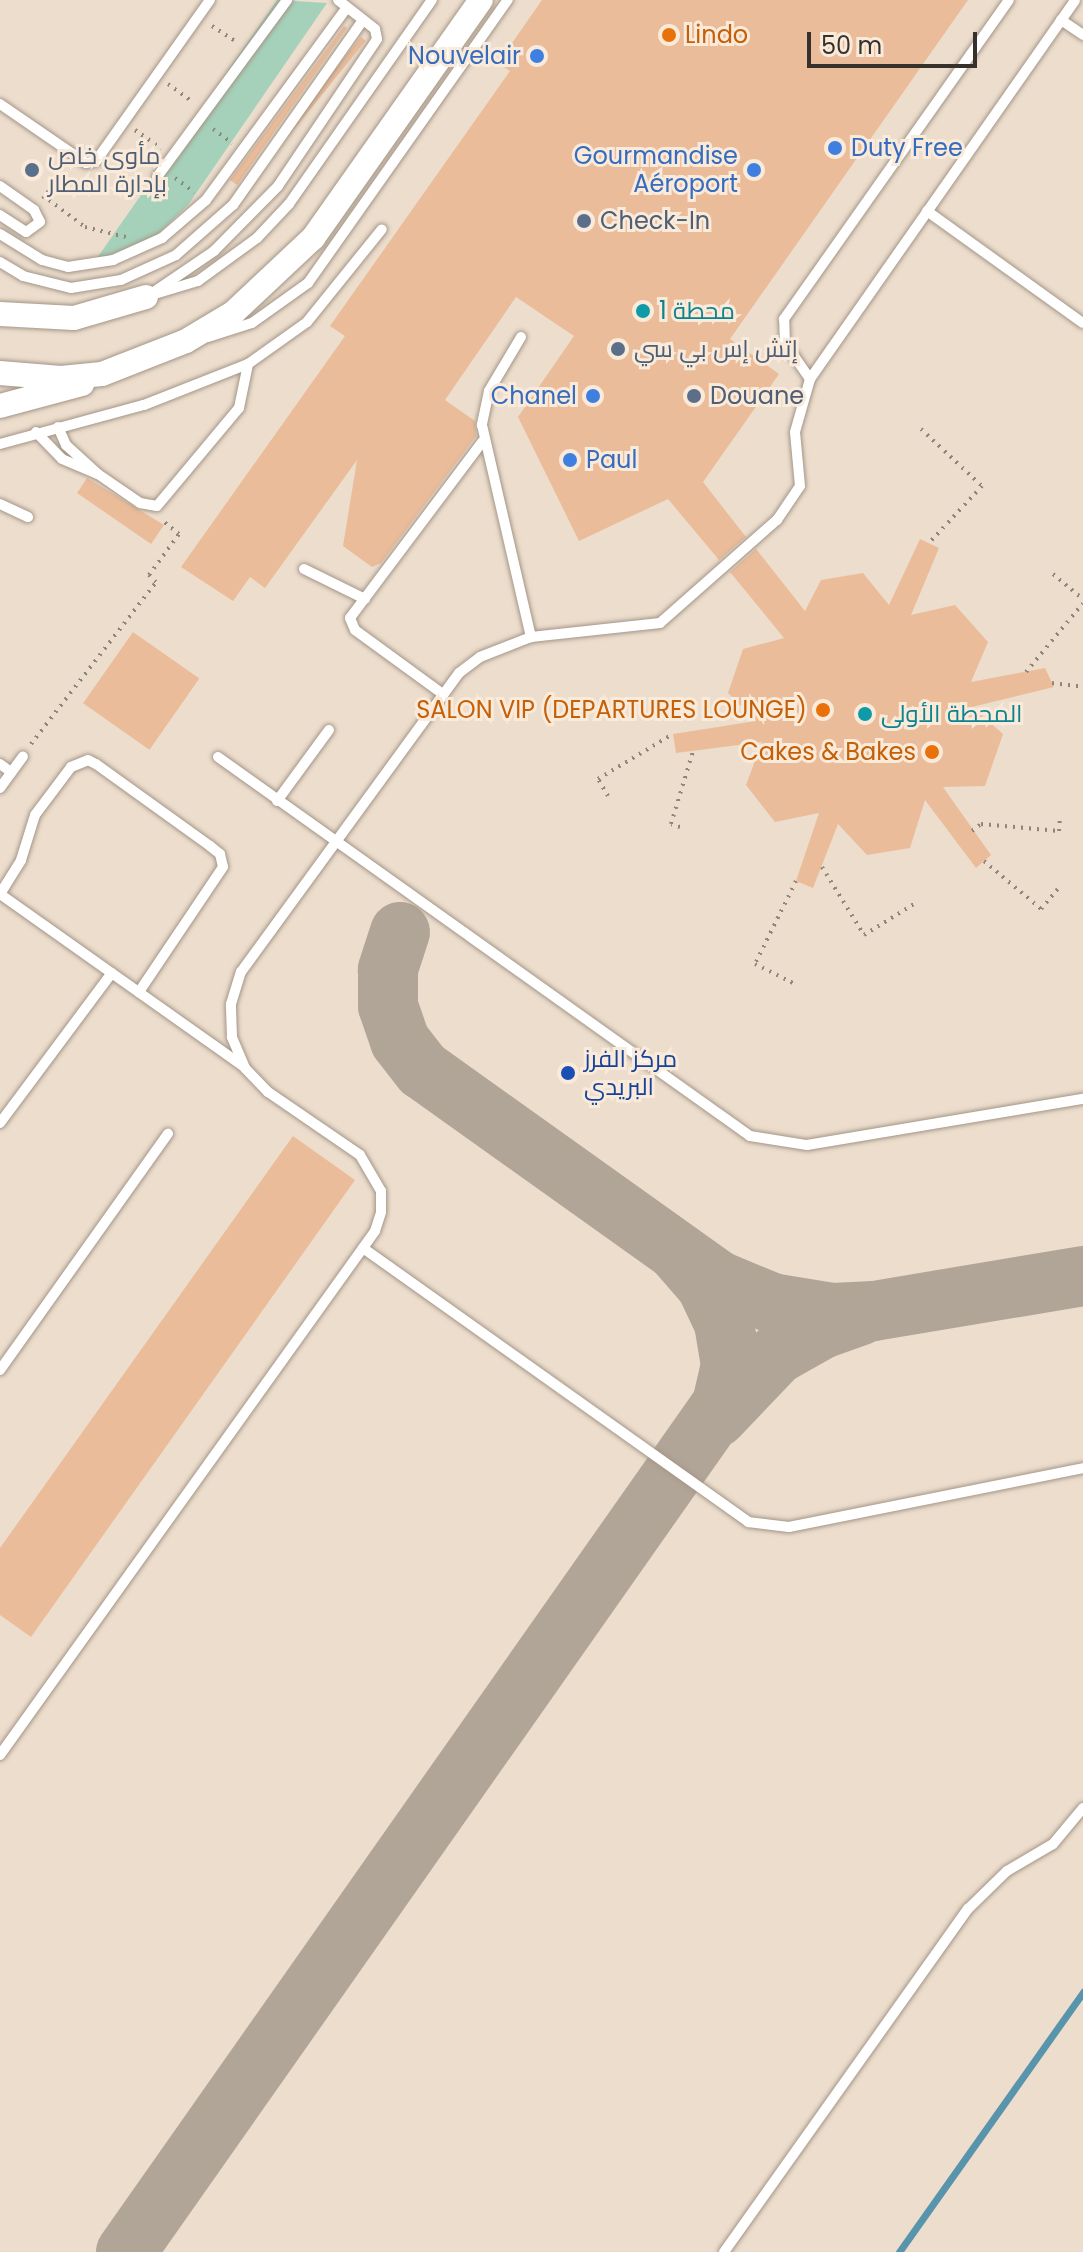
<!DOCTYPE html>
<meta charset="utf-8">
<style>
body{margin:0}
#map{position:relative;width:1083px;height:2252px;overflow:hidden;background:#ecddcd;font-family:Poppins,Cairo,sans-serif}
div>[style]{position:absolute}
.green>*{inset:0;background:#a5d1ba}
.stream>*{height:7px;margin:-3.5px;padding:0 3.5px;transform-origin:3.5px;border-radius:3.5px;background:#5894ab}
.taxiway>*{height:60px;margin:-30px;padding:0 30px;transform-origin:30px;border-radius:30px;background:#b1a598}
.building>*{inset:0;background:#ebbc9a;transform-origin:0 0}
.path>*{height:4px;margin-top:-2px;transform-origin:0;background:repeating-linear-gradient(90deg,#8f857a 0 2px,transparent 0 8px)}
.roads{filter:drop-shadow(0 0 2px #a49687) drop-shadow(0 0 2px #a49687)}
.service>*{height:10px;margin:-5px;padding:0 5px;transform-origin:5px;border-radius:5px;background:#fff}
.tertiary>*{height:24px;margin:-12px;padding:0 12px;transform-origin:12px;border-radius:12px;background:#fff}
.dots>*{width:22px;height:22px;translate:-50% -50%;box-sizing:border-box;border:4px solid #f9eada;border-radius:50%}
span{translate:-50% -50%;white-space:nowrap;text-align:center;line-height:1.15;-webkit-text-stroke:6px #f9eada;paint-order:stroke}
.food-label{font-size:24px;color:#c56008}
.left{translate:0 -50%;text-align:left}
.right{translate:-100% -50%;text-align:right}
.shop-label{font-size:24px;color:#366cbe}
.service-label{font-size:24px;color:#4e5e75}
.culture-label{font-size:24px;color:#0d838f}
.transit-label{font-size:24px;color:#164399}
.scale{position:absolute;left:807px;top:32px;width:170px;height:36px;box-sizing:border-box;border:4px solid #37312b;border-top:0;padding-left:10px;font-size:24px;line-height:28px;white-space:nowrap;color:#37312b;-webkit-text-stroke:6px #f9eada;paint-order:stroke}
</style>
<div id="map">
<div class="green">
<div style="clip-path:polygon(277px 0,327px 3px,188px 205px,155px 237px,95px 261px)"></div>
</div>
<div class="stream">
<div style="left:899px;top:2252px;width:319px;rotate:-54.7deg"></div>
</div>
<div class="taxiway">
<div style="left:400px;top:932px;width:40px;rotate:108deg"></div>
<div style="left:388px;top:970px;width:36px;rotate:90deg"></div>
<div style="left:388px;top:1006px;width:37px;rotate:71deg"></div>
<div style="left:400px;top:1041px;width:37px;rotate:52deg"></div>
<div style="left:423px;top:1070px;width:364px;rotate:35.5deg"></div>
<div style="left:719px;top:1281px;width:57px;rotate:22.5deg"></div>
<div style="left:772px;top:1303px;width:62px;rotate:9.3deg"></div>
<div style="left:833px;top:1313px;width:41px;rotate:-2.8deg"></div>
<div style="left:874px;top:1311px;width:212px;rotate:-9.5deg"></div>
<div style="left:717px;top:1417px;width:86px;rotate:-46.4deg"></div>
<div style="left:776px;top:1355px;width:53px;rotate:-29.5deg"></div>
<div style="left:822px;top:1329px;width:41px;rotate:-19.7deg"></div>
<div style="left:126px;top:2252px;width:1036px;rotate:-54.9deg"></div>
<div style="left:722px;top:1404px;width:40px;rotate:-77deg"></div>
<div style="left:731px;top:1365px;width:43px;rotate:-99.5deg"></div>
<div style="left:724px;top:1323px;width:42px;rotate:-115.3deg"></div>
<div style="left:706px;top:1285px;width:41px;rotate:-131.1deg"></div>
</div>
<div class="building">
<div style="clip-path:polygon(542px 0,968px 0,730px 339px,779px 374px,703px 482px,746px 537px,719px 560px,668px 499px,579px 541px,518px 417px,574px 336px,516px 297px,445px 400px,475px 421px,476px 436px,381px 563px,372px 567px,343px 546px,357px 460px,265px 588px,250px 577px,233px 601px,181px 567px,345px 336px,330px 326px,510px 71px,498px 63px)"></div>
<div style="clip-path:polygon(344px 26px,347px 28px,237px 185px,230px 180px)"></div>
<div style="left:361px;top:37px;width:6px;height:192px;rotate:39deg"></div>
<div style="clip-path:polygon(87px 478px,164px 525px,151px 544px,77px 493px)"></div>
<div style="clip-path:polygon(920px 539px,939px 548px,911px 615px,955px 605px,988px 642px,971px 682px,1045px 668px,1054px 687px,972px 707px,1003px 734px,985px 786px,943px 787px,991px 855px,976px 868px,925px 800px,910px 848px,867px 855px,838px 824px,813px 888px,796px 881px,819px 813px,775px 822px,746px 785px,762px 742px,676px 753px,673px 734px,756px 721px,728px 693px,743px 649px,784px 638px,730px 572px,756px 549px,805px 611px,821px 580px,863px 573px,889px 605px)"></div>
<div style="left:133px;top:632px;width:81px;height:87px;rotate:35deg"></div>
<div style="clip-path:polygon(293px 1136px,355px 1180px,31px 1637px,0 1615px,0 1548px)"></div>
</div>
<div class="path">
<div style="left:212px;top:26px;width:31px;rotate:33deg"></div>
<div style="left:168px;top:84px;width:31px;rotate:36deg"></div>
<div style="left:213px;top:129px;width:24px;rotate:36deg"></div>
<div style="left:135px;top:130px;width:32px;rotate:35deg"></div>
<div style="left:175px;top:178px;width:24px;rotate:36deg"></div>
<div style="left:43px;top:199px;width:17px;rotate:-54deg"></div>
<div style="left:49px;top:200px;width:45px;rotate:36.9deg"></div>
<div style="left:85px;top:227px;width:42px;rotate:13.7deg"></div>
<div style="left:921px;top:429px;width:83px;rotate:43.1deg"></div>
<div style="left:982px;top:486px;width:78px;rotate:132.9deg"></div>
<div style="left:1053px;top:574px;width:39px;rotate:40deg"></div>
<div style="left:1026px;top:672px;width:89px;rotate:-50.4deg"></div>
<div style="left:1052px;top:683px;width:31px;rotate:7deg"></div>
<div style="left:31px;top:744px;width:205px;rotate:-52.3deg"></div>
<div style="left:156px;top:582px;width:10px;rotate:-135deg"></div>
<div style="left:149px;top:575px;width:51px;rotate:-53.8deg"></div>
<div style="left:179px;top:534px;width:21px;rotate:-141deg"></div>
<div style="left:608px;top:796px;width:20px;rotate:-120deg"></div>
<div style="left:598px;top:779px;width:87px;rotate:-31deg"></div>
<div style="left:680px;top:827px;width:9px;rotate:-162deg"></div>
<div style="left:671px;top:824px;width:76px;rotate:-73.2deg"></div>
<div style="left:972px;top:831px;width:11px;rotate:-38deg"></div>
<div style="left:981px;top:824px;width:78px;rotate:5.1deg"></div>
<div style="left:1059px;top:831px;width:14px;rotate:-86deg"></div>
<div style="left:984px;top:861px;width:75px;rotate:40.1deg"></div>
<div style="left:1041px;top:909px;width:26px;rotate:-50deg"></div>
<div style="left:822px;top:867px;width:80px;rotate:58.3deg"></div>
<div style="left:864px;top:935px;width:59px;rotate:-31.8deg"></div>
<div style="left:796px;top:881px;width:93px;rotate:116.3deg"></div>
<div style="left:755px;top:964px;width:47px;rotate:26.6deg"></div>
</div>
<div class="roads">
<div class="service">
<div style="left:1061px;top:20px;width:27px;rotate:34deg"></div>
<div style="left:0;top:104px;width:104px;rotate:34.5deg"></div>
<div style="left:86px;top:163px;width:10px;rotate:-11deg"></div>
<div style="left:96px;top:161px;width:197px;rotate:-54.7deg"></div>
<div style="left:157px;top:177px;width:220px;rotate:-53.7deg"></div>
<div style="left:0;top:186px;width:42px;rotate:35.2deg"></div>
<div style="left:34px;top:210px;width:13px;rotate:63deg"></div>
<div style="left:40px;top:222px;width:17px;rotate:144deg"></div>
<div style="left:26px;top:232px;width:31px;rotate:-147deg"></div>
<div style="left:927px;top:211px;width:192px;rotate:35.7deg"></div>
<div style="left:0;top:234px;width:49px;rotate:31.8deg"></div>
<div style="left:42px;top:260px;width:27px;rotate:15deg"></div>
<div style="left:68px;top:267px;width:46px;rotate:-8.8deg"></div>
<div style="left:113px;top:260px;width:54px;rotate:-24.2deg"></div>
<div style="left:162px;top:238px;width:58px;rotate:-40.8deg"></div>
<div style="left:206px;top:200px;width:237px;rotate:-53.8deg"></div>
<div style="left:0;top:262px;width:27px;rotate:31deg"></div>
<div style="left:23px;top:276px;width:49px;rotate:14deg"></div>
<div style="left:71px;top:288px;width:51px;rotate:-9.1deg"></div>
<div style="left:121px;top:280px;width:60px;rotate:-24.4deg"></div>
<div style="left:176px;top:255px;width:76px;rotate:-41.3deg"></div>
<div style="left:233px;top:205px;width:226px;rotate:-54.9deg"></div>
<div style="left:154px;top:292px;width:73px;rotate:-34.3deg"></div>
<div style="left:214px;top:251px;width:91px;rotate:-45.4deg"></div>
<div style="left:278px;top:186px;width:177px;rotate:-56deg"></div>
<div style="left:377px;top:39px;width:10px;rotate:-101deg"></div>
<div style="left:375px;top:29px;width:47px;rotate:-141.9deg"></div>
<div style="left:148px;top:296px;width:52px;rotate:-16.7deg"></div>
<div style="left:198px;top:281px;width:73px;rotate:-36.1deg"></div>
<div style="left:257px;top:238px;width:47px;rotate:-46.7deg"></div>
<div style="left:289px;top:204px;width:249px;rotate:-55deg"></div>
<div style="left:208px;top:337px;width:46px;rotate:-17.7deg"></div>
<div style="left:252px;top:323px;width:69px;rotate:-35.5deg"></div>
<div style="left:308px;top:283px;width:347px;rotate:-54.8deg"></div>
<div style="left:521px;top:337px;width:63px;rotate:120.7deg"></div>
<div style="left:489px;top:391px;width:35px;rotate:102deg"></div>
<div style="left:482px;top:425px;width:218px;rotate:77deg"></div>
<div style="left:810px;top:379px;width:44px;rotate:-124.8deg"></div>
<div style="left:785px;top:343px;width:24px;rotate:-92deg"></div>
<div style="left:784px;top:319px;width:390px;rotate:-54.8deg"></div>
<div style="left:58px;top:427px;width:20px;rotate:66deg"></div>
<div style="left:66px;top:445px;width:43px;rotate:42.2deg"></div>
<div style="left:98px;top:474px;width:51px;rotate:34.6deg"></div>
<div style="left:140px;top:503px;width:17px;rotate:10deg"></div>
<div style="left:157px;top:506px;width:128px;rotate:-50.1deg"></div>
<div style="left:239px;top:408px;width:45px;rotate:-78.4deg"></div>
<div style="left:36px;top:432px;width:37px;rotate:46deg"></div>
<div style="left:62px;top:459px;width:39px;rotate:23deg"></div>
<div style="left:0;top:444px;width:149px;rotate:-15.2deg"></div>
<div style="left:144px;top:405px;width:112px;rotate:-21.5deg"></div>
<div style="left:248px;top:364px;width:72px;rotate:-35.4deg"></div>
<div style="left:307px;top:322px;width:119px;rotate:-51.1deg"></div>
<div style="left:0;top:504px;width:31px;rotate:25deg"></div>
<div style="left:304px;top:569px;width:68px;rotate:26.2deg"></div>
<div style="left:440px;top:692px;width:105px;rotate:-143.9deg"></div>
<div style="left:355px;top:630px;width:13px;rotate:-113deg"></div>
<div style="left:350px;top:618px;width:221px;rotate:-53.1deg"></div>
<div style="left:218px;top:757px;width:653px;rotate:35.47deg"></div>
<div style="left:750px;top:1136px;width:58px;rotate:9deg"></div>
<div style="left:807px;top:1145px;width:280px;rotate:-9.5deg"></div>
<div style="left:0;top:764px;width:14px;rotate:36deg"></div>
<div style="left:0;top:788px;width:39px;rotate:-54deg"></div>
<div style="left:277px;top:801px;width:88px;rotate:-53.8deg"></div>
<div style="left:0;top:894px;width:40px;rotate:-58deg"></div>
<div style="left:21px;top:860px;width:47px;rotate:-72.7deg"></div>
<div style="left:35px;top:815px;width:60px;rotate:-53.1deg"></div>
<div style="left:71px;top:767px;width:18px;rotate:-22deg"></div>
<div style="left:88px;top:760px;width:9px;rotate:27deg"></div>
<div style="left:96px;top:764px;width:140px;rotate:35.7deg"></div>
<div style="left:210px;top:846px;width:13px;rotate:39deg"></div>
<div style="left:220px;top:854px;width:13px;rotate:77deg"></div>
<div style="left:223px;top:867px;width:151px;rotate:123.9deg"></div>
<div style="left:0;top:894px;width:298px;rotate:35.3deg"></div>
<div style="left:0;top:1123px;width:187px;rotate:-53.3deg"></div>
<div style="left:363px;top:1248px;width:473px;rotate:35.4deg"></div>
<div style="left:748px;top:1522px;width:41px;rotate:7deg"></div>
<div style="left:789px;top:1527px;width:300px;rotate:-11.3deg"></div>
<div style="left:0;top:1370px;width:290px;rotate:-54.6deg"></div>
<div style="left:0;top:1755px;width:644px;rotate:-54.41deg"></div>
<div style="left:375px;top:1231px;width:20px;rotate:-72deg"></div>
<div style="left:381px;top:1212px;width:21px;rotate:-90deg"></div>
<div style="left:381px;top:1191px;width:42px;rotate:-120.3deg"></div>
<div style="left:360px;top:1155px;width:112px;rotate:-145.6deg"></div>
<div style="left:268px;top:1092px;width:33px;rotate:-134deg"></div>
<div style="left:245px;top:1068px;width:34px;rotate:-113deg"></div>
<div style="left:232px;top:1037px;width:33px;rotate:-92deg"></div>
<div style="left:231px;top:1004px;width:34px;rotate:-73deg"></div>
<div style="left:241px;top:972px;width:370px;rotate:-53.9deg"></div>
<div style="left:459px;top:673px;width:26px;rotate:-37deg"></div>
<div style="left:480px;top:657px;width:55px;rotate:-21.4deg"></div>
<div style="left:531px;top:637px;width:130px;rotate:-6.2deg"></div>
<div style="left:660px;top:623px;width:156px;rotate:-41.4deg"></div>
<div style="left:777px;top:520px;width:41px;rotate:-55.9deg"></div>
<div style="left:800px;top:486px;width:54px;rotate:-95.3deg"></div>
<div style="left:795px;top:432px;width:55px;rotate:-74.2deg"></div>
<div style="left:810px;top:379px;width:462px;rotate:-55deg"></div>
<div style="left:724px;top:2252px;width:421px;rotate:-54.6deg"></div>
<div style="left:968px;top:1909px;width:54px;rotate:-44.3deg"></div>
<div style="left:1007px;top:1871px;width:53px;rotate:-30.4deg"></div>
<div style="left:1053px;top:1844px;width:47px;rotate:-50.2deg"></div>
</div>
<div class="tertiary">
<div style="left:0;top:314px;width:74px;rotate:3.1deg"></div>
<div style="left:74px;top:318px;width:75px;rotate:-16.3deg"></div>
<div style="left:0;top:373px;width:61px;rotate:4.7deg"></div>
<div style="left:61px;top:378px;width:41px;rotate:-5.6deg"></div>
<div style="left:102px;top:374px;width:90px;rotate:-21.4deg"></div>
<div style="left:186px;top:341px;width:55px;rotate:-30.8deg"></div>
<div style="left:233px;top:313px;width:110px;rotate:-43.2deg"></div>
<div style="left:313px;top:238px;width:291px;rotate:-54.8deg"></div>
<div style="left:0;top:406px;width:85px;rotate:-15deg"></div>
</div>
</div>
<div class="dots">
<div style="left:669px;top:35px;background:#e8710a"></div>
<div style="left:537px;top:56px;background:#3f7fe0"></div>
<div style="left:835px;top:148px;background:#3f7fe0"></div>
<div style="left:32px;top:170px;background:#5c6f8a"></div>
<div style="left:754px;top:170px;background:#3f7fe0"></div>
<div style="left:584px;top:221px;background:#5c6f8a"></div>
<div style="left:643px;top:311px;background:#0f9aa8"></div>
<div style="left:618px;top:349px;background:#5c6f8a"></div>
<div style="left:593px;top:396px;background:#3f7fe0"></div>
<div style="left:694px;top:396px;background:#5c6f8a"></div>
<div style="left:570px;top:460px;background:#3f7fe0"></div>
<div style="left:823px;top:710px;background:#e8710a"></div>
<div style="left:865px;top:714px;background:#0f9aa8"></div>
<div style="left:932px;top:752px;background:#e8710a"></div>
<div style="left:568px;top:1073px;background:#1a4fb4"></div>
</div>
<div class="food-label">
<span class="left" style="left:685px;top:35px">Lindo</span>
<span class="right" style="left:807px;top:710px">SALON VIP (DEPARTURES LOUNGE)</span>
<span class="right" style="left:916px;top:752px">Cakes &amp; Bakes</span>
</div>
<div class="shop-label">
<span class="right" style="left:521px;top:56px">Nouvelair</span>
<span class="left" style="left:851px;top:148px">Duty Free</span>
<span class="right" style="left:738px;top:170px">Gourmandise<br>Aéroport</span>
<span class="right" style="left:577px;top:396px">Chanel</span>
<span class="left" style="left:586px;top:460px">Paul</span>
</div>
<div class="service-label">
<span class="left" style="left:48px;top:170px">مأوى خاص<br>بإدارة المطار</span>
<span class="left" style="left:600px;top:221px">Check-In</span>
<span class="left" style="left:634px;top:349px">إتش إس بي سي</span>
<span class="left" style="left:710px;top:396px">Douane</span>
</div>
<div class="culture-label">
<span class="left" style="left:659px;top:311px">محطة 1</span>
<span class="left" style="left:881px;top:714px">المحطة الأولى</span>
</div>
<div class="transit-label">
<span class="left" style="left:584px;top:1073px">مركز الفرز<br>البريدي</span>
</div>
<div class="scale">50 m</div>
</div>
